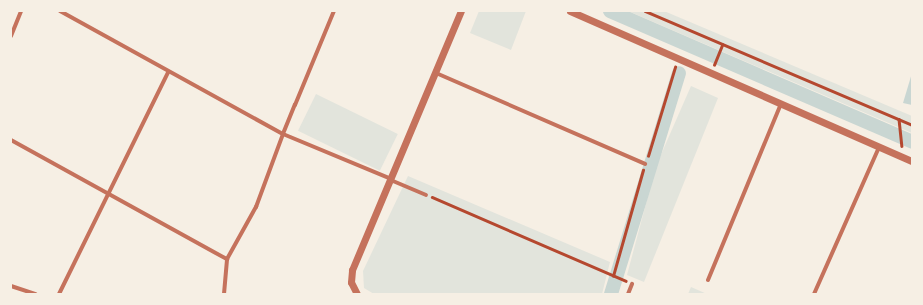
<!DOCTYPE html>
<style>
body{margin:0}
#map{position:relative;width:923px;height:305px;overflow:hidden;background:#f6efe4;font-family:Literata,serif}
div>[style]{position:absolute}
.green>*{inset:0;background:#e2e4dc;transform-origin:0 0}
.water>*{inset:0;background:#c9d6d2}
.canal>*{height:14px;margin:-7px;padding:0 7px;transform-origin:7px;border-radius:7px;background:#c9d6d2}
.path>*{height:2.5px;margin:-1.25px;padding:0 1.25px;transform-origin:1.25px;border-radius:1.25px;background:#b5482f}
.pedestrian>*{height:3.5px;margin:-1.75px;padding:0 1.75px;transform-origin:1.75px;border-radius:1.75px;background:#c5725c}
.minor>*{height:4px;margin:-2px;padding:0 2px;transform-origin:2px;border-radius:2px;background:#c5725c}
.tertiary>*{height:7px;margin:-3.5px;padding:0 3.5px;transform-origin:3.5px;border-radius:3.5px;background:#c5725c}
span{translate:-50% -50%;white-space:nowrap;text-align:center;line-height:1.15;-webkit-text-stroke:4px #f6efe4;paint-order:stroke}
.frame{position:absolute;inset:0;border:12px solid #f6efe4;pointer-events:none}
</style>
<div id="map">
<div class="green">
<div style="clip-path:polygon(479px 11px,526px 11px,511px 50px,470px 33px)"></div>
<div style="clip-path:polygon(628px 11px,664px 11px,912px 116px,912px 133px)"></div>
<div style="clip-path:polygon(691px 86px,718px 98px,644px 282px,627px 275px,656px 166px)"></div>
<div style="left:316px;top:94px;width:91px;height:41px;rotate:26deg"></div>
<div style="clip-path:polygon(408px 176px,610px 262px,602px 294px,374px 294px,364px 288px,363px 271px)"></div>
<div style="clip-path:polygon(691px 287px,707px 294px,688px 294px)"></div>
</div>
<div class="water">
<div style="clip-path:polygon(912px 73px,912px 105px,903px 103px)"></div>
</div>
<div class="canal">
<div style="left:610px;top:11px;width:329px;rotate:23.4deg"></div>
<div style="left:611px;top:294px;width:231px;rotate:-72.9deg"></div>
</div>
<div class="path">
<div style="left:645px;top:11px;width:290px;rotate:23.1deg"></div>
<div style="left:714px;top:65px;width:22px;rotate:-68deg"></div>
<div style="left:899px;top:119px;width:27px;rotate:84deg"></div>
<div style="left:648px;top:156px;width:93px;rotate:-73.1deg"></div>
<div style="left:432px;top:197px;width:211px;rotate:23.4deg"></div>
<div style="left:613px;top:276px;width:110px;rotate:-74.2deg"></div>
</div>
<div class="pedestrian">
<div style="left:283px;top:134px;width:31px;rotate:-68deg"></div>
<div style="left:391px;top:180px;width:38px;rotate:23deg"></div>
</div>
<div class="minor">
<div style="left:60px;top:11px;width:255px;rotate:28.9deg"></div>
<div style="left:283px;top:134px;width:117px;rotate:22.6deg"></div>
<div style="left:11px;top:36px;width:27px;rotate:-68deg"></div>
<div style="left:436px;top:73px;width:228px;rotate:23.5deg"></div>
<div style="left:295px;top:105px;width:102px;rotate:-67.5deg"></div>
<div style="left:11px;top:140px;width:247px;rotate:28.9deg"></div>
<div style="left:708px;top:280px;width:191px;rotate:-67.5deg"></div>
<div style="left:11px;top:286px;width:26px;rotate:18deg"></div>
<div style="left:59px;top:294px;width:247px;rotate:-63.8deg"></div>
<div style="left:224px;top:294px;width:35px;rotate:-85deg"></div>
<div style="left:227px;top:259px;width:60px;rotate:-60.9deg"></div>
<div style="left:256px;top:207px;width:78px;rotate:-69.7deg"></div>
<div style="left:628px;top:294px;width:11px;rotate:-68deg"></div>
<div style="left:814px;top:294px;width:161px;rotate:-66.1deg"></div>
</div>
<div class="tertiary">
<div style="left:570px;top:11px;width:373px;rotate:23.7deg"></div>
<div style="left:357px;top:294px;width:13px;rotate:-117deg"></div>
<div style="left:351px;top:282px;width:12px;rotate:-85deg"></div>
<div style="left:352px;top:270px;width:281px;rotate:-67.2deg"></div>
</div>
<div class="frame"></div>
</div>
